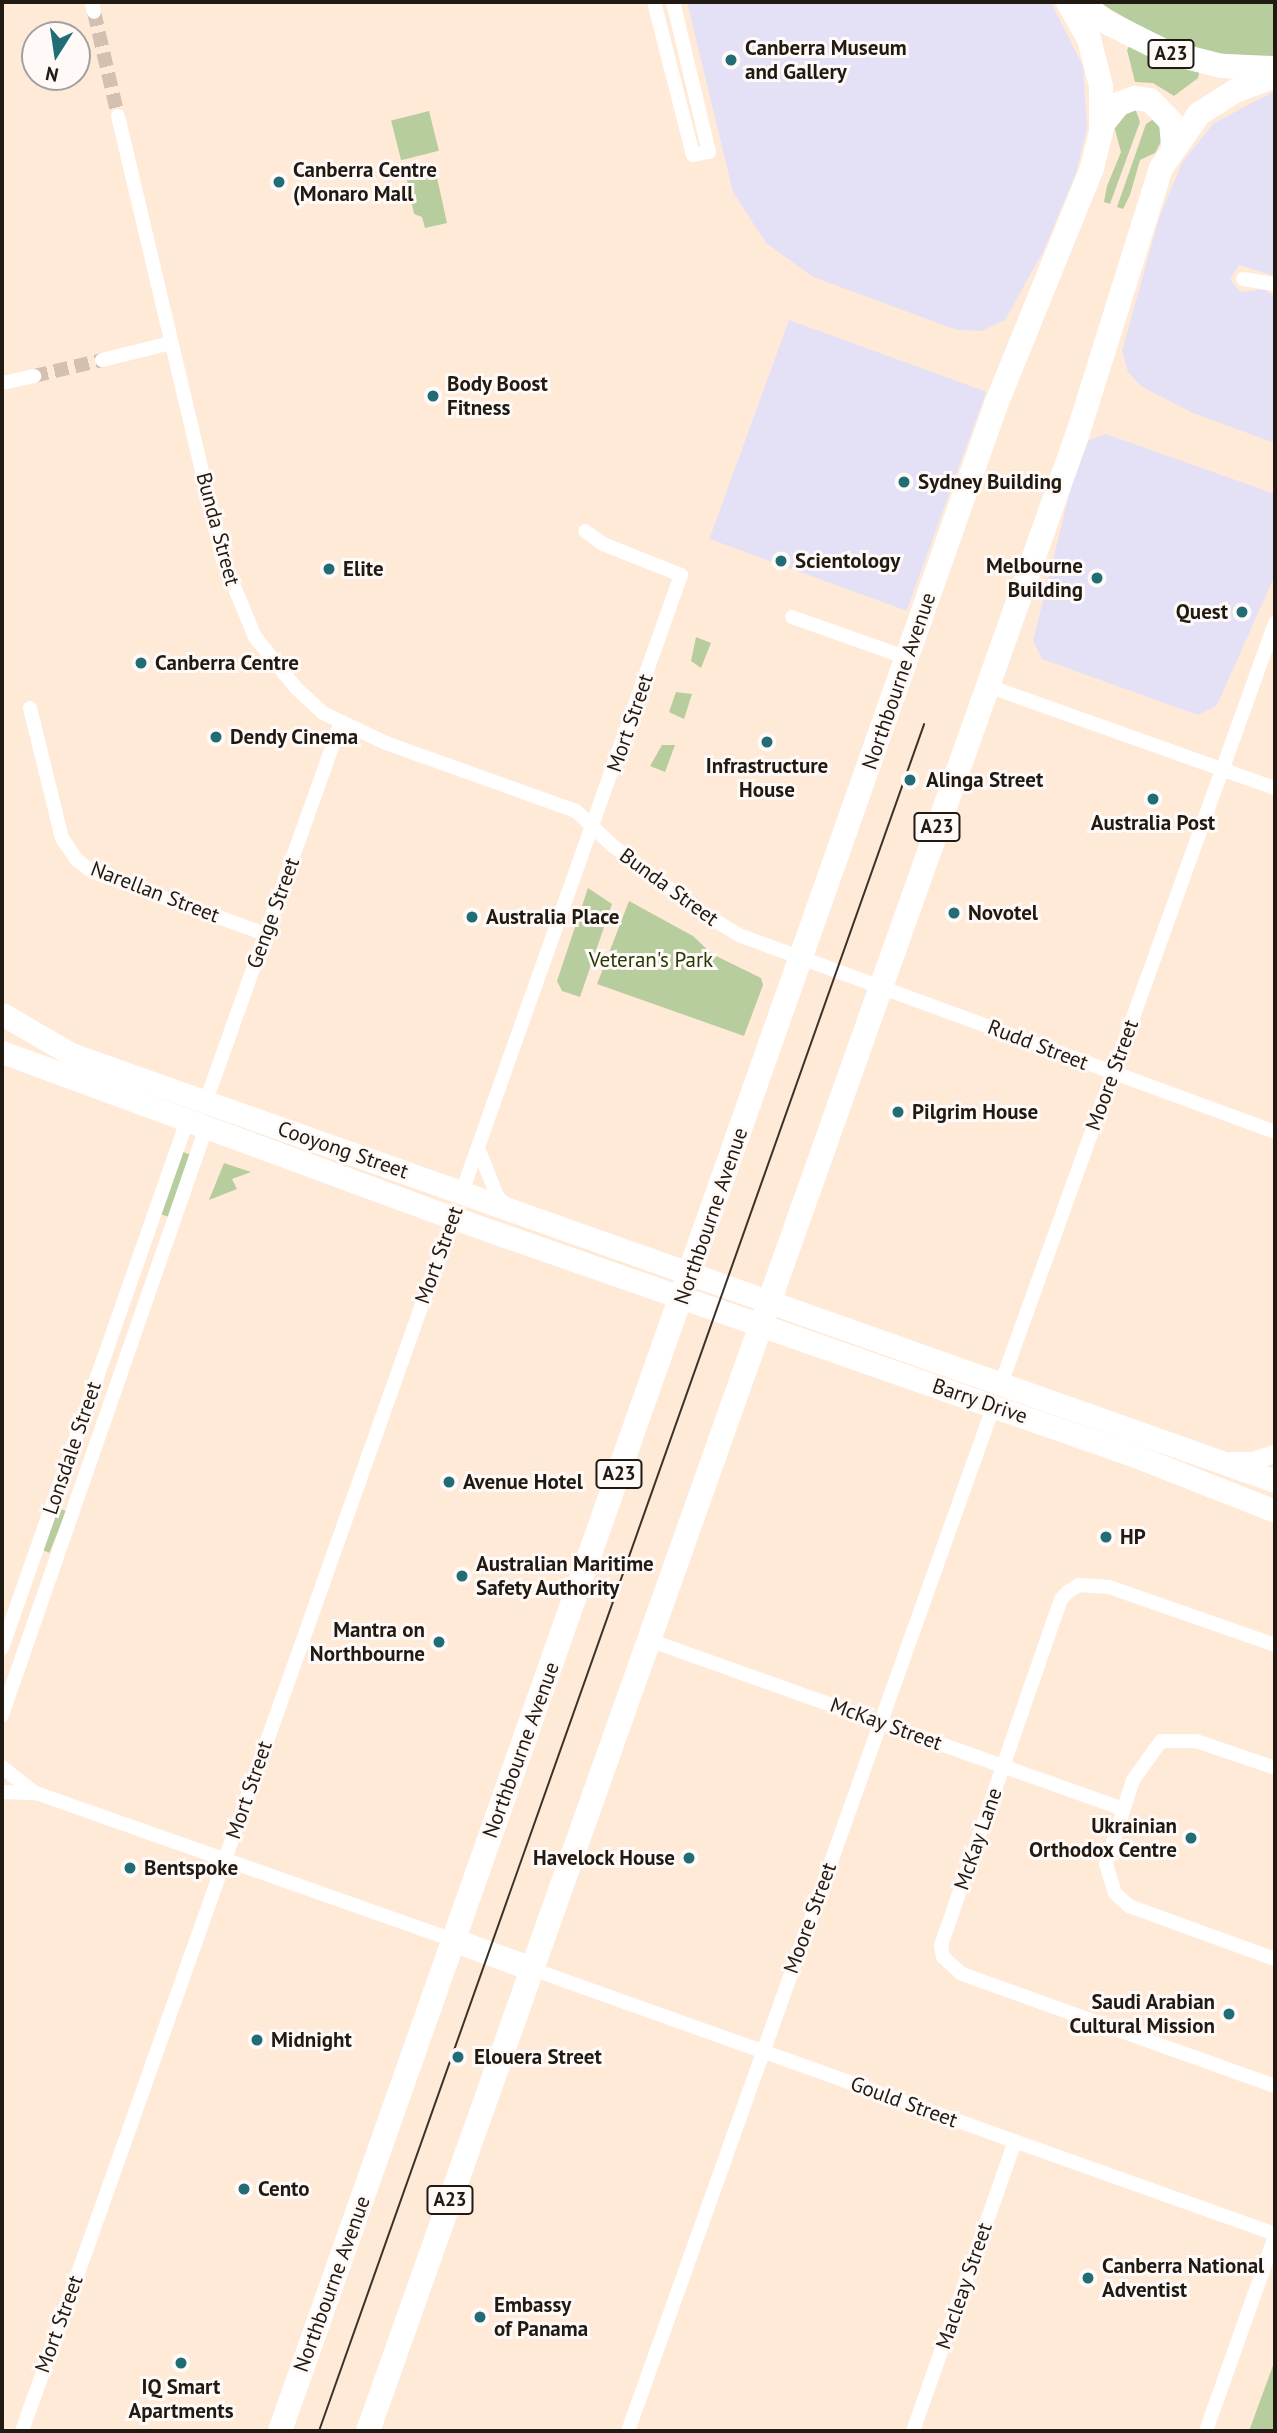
<!DOCTYPE html>
<style>
body{margin:0}
#map{position:relative;width:1277px;height:2433px;overflow:hidden;background:#ffead8;font-family:"PT Sans",sans-serif}
div>[style]{position:absolute}
.commercial>*{inset:0;background:#e4e1f7;transform-origin:0 0}
.green>*{inset:0;background:#b8cd9e;transform-origin:0 0}
.minor-tunnel>*{height:14px;margin-top:-7px;transform-origin:0;background:repeating-linear-gradient(90deg,#d3c0b1 0 14px,transparent 0 21px)}
.minor>*{height:14px;margin:-7px;padding:0 7px;transform-origin:7px;border-radius:7px;background:#fff}
.tertiary>*{height:18px;margin:-9px;padding:0 9px;transform-origin:9px;border-radius:9px;background:#fff}
.primary>*{height:23px;margin:-11.5px;padding:0 11.5px;transform-origin:11.5px;border-radius:11.5px;background:#fff}
.trunk>*{height:24px;margin:-12px;padding:0 12px;transform-origin:12px;border-radius:12px;background:#fff}
.tram>*{height:2px;margin:-1px;padding:0 1px;transform-origin:1px;border-radius:1px;background:#3b332a}
.dots>*{width:19px;height:19px;translate:-50% -50%;box-sizing:border-box;border:4px solid #fffaf7;border-radius:50%}
span{translate:-50% -50%;white-space:nowrap;text-align:center;line-height:1.15;-webkit-text-stroke:6px #fffaf7;paint-order:stroke}
.shield-label span{padding:2px 5px;background:#fffaf7;border:2px solid;border-radius:5px;-webkit-text-stroke-width:0}
.shield-label{font-size:19px;color:#211a13;font-weight:700}
.poi-label{font-size:21px;color:#211a13;font-weight:700}
.left{translate:0 -50%;text-align:left}
.right{translate:-100% -50%;text-align:right}
.street-label{font-size:21px;color:#211a13}
.park-label{font-size:21px;color:#263804}
.frame{position:absolute;inset:0;border:4px solid #211a13;pointer-events:none}
.north{position:absolute;left:21px;top:21px;width:70px;height:70px;box-sizing:border-box;background:#fffaf7;border:2px solid #a6a09c;border-radius:50%;rotate:192deg;font-size:19px;font-weight:700;line-height:28px;text-align:center;color:#211a13}
.north::after{content:'';display:block;margin:auto;width:24px;height:32px;background:#226c76;clip-path:polygon(50% 0,100% 100%,50% 72%,0 100%)}
</style>
<div id="map">
<div class="commercial">
<div style="clip-path:polygon(687px 2px,1051px 2px,1083px 66px,1087px 128px,1076px 173px,1043px 252px,1005px 320px,982px 331px,957px 330px,813px 277px,766px 243px,733px 192px)"></div>
<div style="clip-path:polygon(1275px 91px,1275px 276px,1239px 265px,1230px 279px,1240px 292px,1265px 289px,1275px 298px,1275px 443px,1193px 413px,1142px 387px,1128px 372px,1122px 351px,1160px 215px,1183px 161px,1214px 123px)"></div>
<div style="left:789px;top:320px;width:210px;height:233px;rotate:20deg"></div>
<div style="clip-path:polygon(1106px 434px,1275px 494px,1275px 575px,1217px 705px,1198px 715px,1042px 659px,1033px 641px,1072px 483px,1088px 441px)"></div>
</div>
<div class="green">
<div style="clip-path:polygon(1098px 2px,1275px 2px,1275px 57px,1211px 53px,1160px 38px)"></div>
<div style="clip-path:polygon(1130px 45px,1200px 69px,1198px 78px,1174px 96px,1153px 83px,1135px 82px,1127px 50px)"></div>
<div style="clip-path:polygon(1135px 108px,1140px 122px,1110px 204px,1104px 202px,1107px 186px,1121px 152px,1114px 126px,1116px 119px)"></div>
<div style="left:429px;top:111px;width:41px;height:39px;rotate:76deg"></div>
<div style="clip-path:polygon(1158px 116px,1162px 140px,1155px 153px,1140px 160px,1130px 195px,1123px 209px,1117px 207px,1146px 124px)"></div>
<div style="clip-path:polygon(434px 164px,447px 223px,425px 228px,422px 217px,414px 214px,405px 171px)"></div>
<div style="clip-path:polygon(696px 637px,711px 643px,701px 668px,691px 661px)"></div>
<div style="clip-path:polygon(676px 692px,692px 694px,684px 719px,669px 712px)"></div>
<div style="clip-path:polygon(662px 745px,675px 745px,665px 772px,650px 766px)"></div>
<div style="clip-path:polygon(588px 888px,612px 904px,580px 997px,562px 991px,557px 981px)"></div>
<div style="clip-path:polygon(629px 901px,693px 936px,712px 954px,761px 978px,763px 985px,744px 1036px,597px 984px)"></div>
<div style="left:183px;top:1152px;width:12px;height:66px;rotate:20deg"></div>
<div style="clip-path:polygon(224px 1163px,251px 1172px,232px 1179px,237px 1189px,209px 1200px)"></div>
<div style="left:56px;top:1507px;width:11px;height:45px;rotate:22deg"></div>
<div style="clip-path:polygon(1275px 2360px,1275px 2431px,1249px 2431px)"></div>
</div>
<div class="minor-tunnel">
<div style="left:94px;top:12px;width:107px;rotate:77deg"></div>
<div style="left:34px;top:376px;width:70px;rotate:-13.2deg"></div>
</div>
<div class="minor">
<div style="left:92px;top:2px;width:10px;rotate:79deg"></div>
<div style="left:654px;top:2px;width:158px;rotate:75.7deg"></div>
<div style="left:693px;top:155px;width:16px;rotate:-11deg"></div>
<div style="left:709px;top:152px;width:154px;rotate:-103.5deg"></div>
<div style="left:118px;top:116px;width:456px;rotate:76.7deg"></div>
<div style="left:223px;top:560px;width:83px;rotate:67.4deg"></div>
<div style="left:255px;top:637px;width:65px;rotate:51.2deg"></div>
<div style="left:296px;top:688px;width:37px;rotate:43deg"></div>
<div style="left:323px;top:713px;width:70px;rotate:25.5deg"></div>
<div style="left:386px;top:743px;width:202px;rotate:19.7deg"></div>
<div style="left:576px;top:811px;width:51px;rotate:43.4deg"></div>
<div style="left:613px;top:846px;width:110px;rotate:36.9deg"></div>
<div style="left:701px;top:912px;width:44px;rotate:31.2deg"></div>
<div style="left:739px;top:935px;width:571px;rotate:20.18deg"></div>
<div style="left:1243px;top:279px;width:32px;rotate:9deg"></div>
<div style="left:102px;top:360px;width:71px;rotate:-13.8deg"></div>
<div style="left:2px;top:383px;width:33px;rotate:-12deg"></div>
<div style="left:792px;top:617px;width:123px;rotate:19.5deg"></div>
<div style="left:988px;top:686px;width:305px;rotate:19.6deg"></div>
<div style="left:30px;top:708px;width:134px;rotate:76.2deg"></div>
<div style="left:62px;top:838px;width:27px;rotate:56deg"></div>
<div style="left:77px;top:860px;width:20px;rotate:37deg"></div>
<div style="left:93px;top:872px;width:183px;rotate:19.8deg"></div>
<div style="left:206px;top:1101px;width:399px;rotate:-70.4deg"></div>
<div style="left:478px;top:1148px;width:54px;rotate:68.2deg"></div>
<div style="left:498px;top:1198px;width:11px;rotate:38deg"></div>
<div style="left:462px;top:1192px;width:655px;rotate:-70.46deg"></div>
<div style="left:681px;top:575px;width:84px;rotate:-158.3deg"></div>
<div style="left:603px;top:544px;width:22px;rotate:-144deg"></div>
<div style="left:1002px;top:1381px;width:806px;rotate:-70.19deg"></div>
<div style="left:649px;top:1640px;width:503px;rotate:19.62deg"></div>
<div style="left:1275px;top:1645px;width:176px;rotate:-160.7deg"></div>
<div style="left:1109px;top:1587px;width:30px;rotate:-176deg"></div>
<div style="left:1079px;top:1585px;width:12px;rotate:149deg"></div>
<div style="left:1069px;top:1591px;width:11px;rotate:135deg"></div>
<div style="left:1061px;top:1599px;width:367px;rotate:109.1deg"></div>
<div style="left:941px;top:1946px;width:11px;rotate:80deg"></div>
<div style="left:943px;top:1957px;width:25px;rotate:42deg"></div>
<div style="left:962px;top:1974px;width:332px;rotate:19.7deg"></div>
<div style="left:2px;top:1648px;width:559px;rotate:-70.66deg"></div>
<div style="left:2px;top:1715px;width:621px;rotate:-70.84deg"></div>
<div style="left:2px;top:1767px;width:42px;rotate:38.2deg"></div>
<div style="left:1275px;top:1768px;width:83px;rotate:-161.1deg"></div>
<div style="left:1196px;top:1741px;width:35px;rotate:180deg"></div>
<div style="left:1161px;top:1741px;width:48px;rotate:125.7deg"></div>
<div style="left:1133px;top:1780px;width:88px;rotate:107.8deg"></div>
<div style="left:1106px;top:1864px;width:30px;rotate:73deg"></div>
<div style="left:1115px;top:1893px;width:19px;rotate:43deg"></div>
<div style="left:1129px;top:1906px;width:155px;rotate:20deg"></div>
<div style="left:2px;top:1792px;width:34px;rotate:2deg"></div>
<div style="left:36px;top:1793px;width:442px;rotate:19.4deg"></div>
<div style="left:532px;top:1969px;width:789px;rotate:19.63deg"></div>
<div style="left:22px;top:2431px;width:1288px;rotate:-70.45deg"></div>
<div style="left:628px;top:2431px;width:1089px;rotate:-70.37deg"></div>
<div style="left:913px;top:2431px;width:307px;rotate:-70.6deg"></div>
<div style="left:1206px;top:2431px;width:207px;rotate:-70.5deg"></div>
</div>
<div class="tertiary">
<div style="left:1230px;top:1461px;width:23px"></div>
<div style="left:1253px;top:1461px;width:23px;rotate:-18deg"></div>
</div>
<div class="primary">
<div style="left:2px;top:1014px;width:80px;rotate:30.1deg"></div>
<div style="left:71px;top:1054px;width:1277px;rotate:19.53deg"></div>
<div style="left:2px;top:1052px;width:454px;rotate:20.2deg"></div>
<div style="left:428px;top:1209px;width:752px;rotate:19.25deg"></div>
<div style="left:1138px;top:1457px;width:147px;rotate:21.5deg"></div>
</div>
<div class="trunk">
<div style="left:1080px;top:2px;width:35px;rotate:37deg"></div>
<div style="left:1108px;top:23px;width:65px;rotate:26.6deg"></div>
<div style="left:1166px;top:52px;width:58px;rotate:14deg"></div>
<div style="left:1222px;top:66px;width:53px;rotate:2.2deg"></div>
<div style="left:1102px;top:125px;width:27px;rotate:-51deg"></div>
<div style="left:1119px;top:104px;width:17px;rotate:-21deg"></div>
<div style="left:1135px;top:98px;width:15px;rotate:8deg"></div>
<div style="left:1150px;top:100px;width:30px;rotate:46deg"></div>
<div style="left:1171px;top:122px;width:24px;rotate:85deg"></div>
<div style="left:453px;top:1940px;width:84px;rotate:20.2deg"></div>
<div style="left:280px;top:2431px;width:2147px;rotate:-70.54deg"></div>
<div style="left:995px;top:407px;width:258px;rotate:-67.9deg"></div>
<div style="left:1092px;top:168px;width:38px;rotate:-76deg"></div>
<div style="left:1101px;top:131px;width:45px;rotate:-90deg"></div>
<div style="left:1101px;top:86px;width:49px;rotate:-104.3deg"></div>
<div style="left:1089px;top:39px;width:43px;rotate:-119.6deg"></div>
<div style="left:368px;top:2431px;width:2117px;rotate:-70.44deg"></div>
<div style="left:1077px;top:436px;width:281px;rotate:-72.6deg"></div>
<div style="left:1161px;top:168px;width:66px;rotate:-54.9deg"></div>
<div style="left:1199px;top:114px;width:43px;rotate:-32.6deg"></div>
<div style="left:1235px;top:91px;width:43px;rotate:-20.6deg"></div>
</div>
<div class="tram">
<div style="left:319px;top:2431px;width:1811px;rotate:-70.48deg"></div>
</div>
<div class="dots">
<div style="left:731px;top:60px;background:#226c76"></div>
<div style="left:279px;top:182px;background:#226c76"></div>
<div style="left:433px;top:396px;background:#226c76"></div>
<div style="left:904px;top:482px;background:#226c76"></div>
<div style="left:781px;top:561px;background:#226c76"></div>
<div style="left:329px;top:569px;background:#226c76"></div>
<div style="left:1097px;top:578px;background:#226c76"></div>
<div style="left:1242px;top:612px;background:#226c76"></div>
<div style="left:141px;top:663px;background:#226c76"></div>
<div style="left:216px;top:737px;background:#226c76"></div>
<div style="left:767px;top:742px;background:#226c76"></div>
<div style="left:910px;top:780px;background:#226c76"></div>
<div style="left:1153px;top:799px;background:#226c76"></div>
<div style="left:954px;top:913px;background:#226c76"></div>
<div style="left:472px;top:917px;background:#226c76"></div>
<div style="left:898px;top:1112px;background:#226c76"></div>
<div style="left:449px;top:1482px;background:#226c76"></div>
<div style="left:1106px;top:1537px;background:#226c76"></div>
<div style="left:462px;top:1576px;background:#226c76"></div>
<div style="left:439px;top:1642px;background:#226c76"></div>
<div style="left:1191px;top:1838px;background:#226c76"></div>
<div style="left:689px;top:1858px;background:#226c76"></div>
<div style="left:130px;top:1868px;background:#226c76"></div>
<div style="left:1229px;top:2014px;background:#226c76"></div>
<div style="left:257px;top:2040px;background:#226c76"></div>
<div style="left:458px;top:2057px;background:#226c76"></div>
<div style="left:244px;top:2189px;background:#226c76"></div>
<div style="left:1088px;top:2278px;background:#226c76"></div>
<div style="left:480px;top:2317px;background:#226c76"></div>
<div style="left:181px;top:2363px;background:#226c76"></div>
</div>
<div class="shield-label">
<span style="left:1171px;top:54px">A23</span>
<span style="left:937px;top:827px">A23</span>
<span style="left:619px;top:1474px">A23</span>
<span style="left:450px;top:2200px">A23</span>
</div>
<div class="poi-label">
<span class="left" style="left:745px;top:60px">Canberra Museum<br>and Gallery</span>
<span class="left" style="left:293px;top:182px">Canberra Centre<br>(Monaro Mall</span>
<span class="left" style="left:447px;top:396px">Body Boost<br>Fitness</span>
<span class="left" style="left:918px;top:482px">Sydney Building</span>
<span class="left" style="left:795px;top:561px">Scientology</span>
<span class="right" style="left:1083px;top:578px">Melbourne<br>Building</span>
<span class="left" style="left:343px;top:569px">Elite</span>
<span class="right" style="left:1228px;top:612px">Quest</span>
<span class="left" style="left:155px;top:663px">Canberra Centre</span>
<span class="left" style="left:230px;top:737px">Dendy Cinema</span>
<span style="left:767px;top:778px">Infrastructure<br>House</span>
<span class="left" style="left:926px;top:780px">Alinga Street</span>
<span style="left:1153px;top:823px">Australia Post</span>
<span class="left" style="left:968px;top:913px">Novotel</span>
<span class="left" style="left:486px;top:917px">Australia Place</span>
<span class="left" style="left:912px;top:1112px">Pilgrim House</span>
<span class="left" style="left:463px;top:1482px">Avenue Hotel</span>
<span class="left" style="left:1120px;top:1537px">HP</span>
<span class="left" style="left:476px;top:1576px">Australian Maritime<br>Safety Authority</span>
<span class="right" style="left:425px;top:1642px">Mantra on<br>Northbourne</span>
<span class="right" style="left:1177px;top:1838px">Ukrainian<br>Orthodox Centre</span>
<span class="right" style="left:675px;top:1858px">Havelock House</span>
<span class="left" style="left:144px;top:1868px">Bentspoke</span>
<span class="right" style="left:1215px;top:2014px">Saudi Arabian<br>Cultural Mission</span>
<span class="left" style="left:271px;top:2040px">Midnight</span>
<span class="left" style="left:474px;top:2057px">Elouera Street</span>
<span class="left" style="left:258px;top:2189px">Cento</span>
<span class="left" style="left:1102px;top:2278px">Canberra National<br>Adventist</span>
<span class="left" style="left:494px;top:2317px">Embassy<br>of Panama</span>
<span style="left:181px;top:2399px">IQ Smart<br>Apartments</span>
</div>
<div class="street-label">
<span style="left:218px;top:529px;rotate:75deg">Bunda Street</span>
<span style="left:899px;top:681px;rotate:-71deg">Northbourne Avenue</span>
<span style="left:630px;top:723px;rotate:-71deg">Mort Street</span>
<span style="left:669px;top:887px;rotate:36deg">Bunda Street</span>
<span style="left:155px;top:892px;rotate:21deg">Narellan Street</span>
<span style="left:273px;top:913px;rotate:-70deg">Genge Street</span>
<span style="left:1038px;top:1045px;rotate:21deg">Rudd Street</span>
<span style="left:1112px;top:1075px;rotate:-70deg">Moore Street</span>
<span style="left:343px;top:1150px;rotate:19deg">Cooyong Street</span>
<span style="left:711px;top:1216px;rotate:-71deg">Northbourne Avenue</span>
<span style="left:439px;top:1255px;rotate:-70deg">Mort Street</span>
<span style="left:980px;top:1401px;rotate:19deg">Barry Drive</span>
<span style="left:72px;top:1448px;rotate:-71deg">Lonsdale Street</span>
<span style="left:886px;top:1724px;rotate:20deg">McKay Street</span>
<span style="left:521px;top:1750px;rotate:-70deg">Northbourne Avenue</span>
<span style="left:249px;top:1790px;rotate:-71deg">Mort Street</span>
<span style="left:978px;top:1839px;rotate:-71deg">McKay Lane</span>
<span style="left:810px;top:1918px;rotate:-70deg">Moore Street</span>
<span style="left:904px;top:2102px;rotate:20deg">Gould Street</span>
<span style="left:332px;top:2284px;rotate:-70deg">Northbourne Avenue</span>
<span style="left:964px;top:2286px;rotate:-71deg">Macleay Street</span>
<span style="left:59px;top:2324px;rotate:-70deg">Mort Street</span>
</div>
<div class="park-label">
<span style="left:651px;top:960px">Veteran's Park</span>
</div>
<div class="frame"></div>
<div class="north">N</div>
</div>
